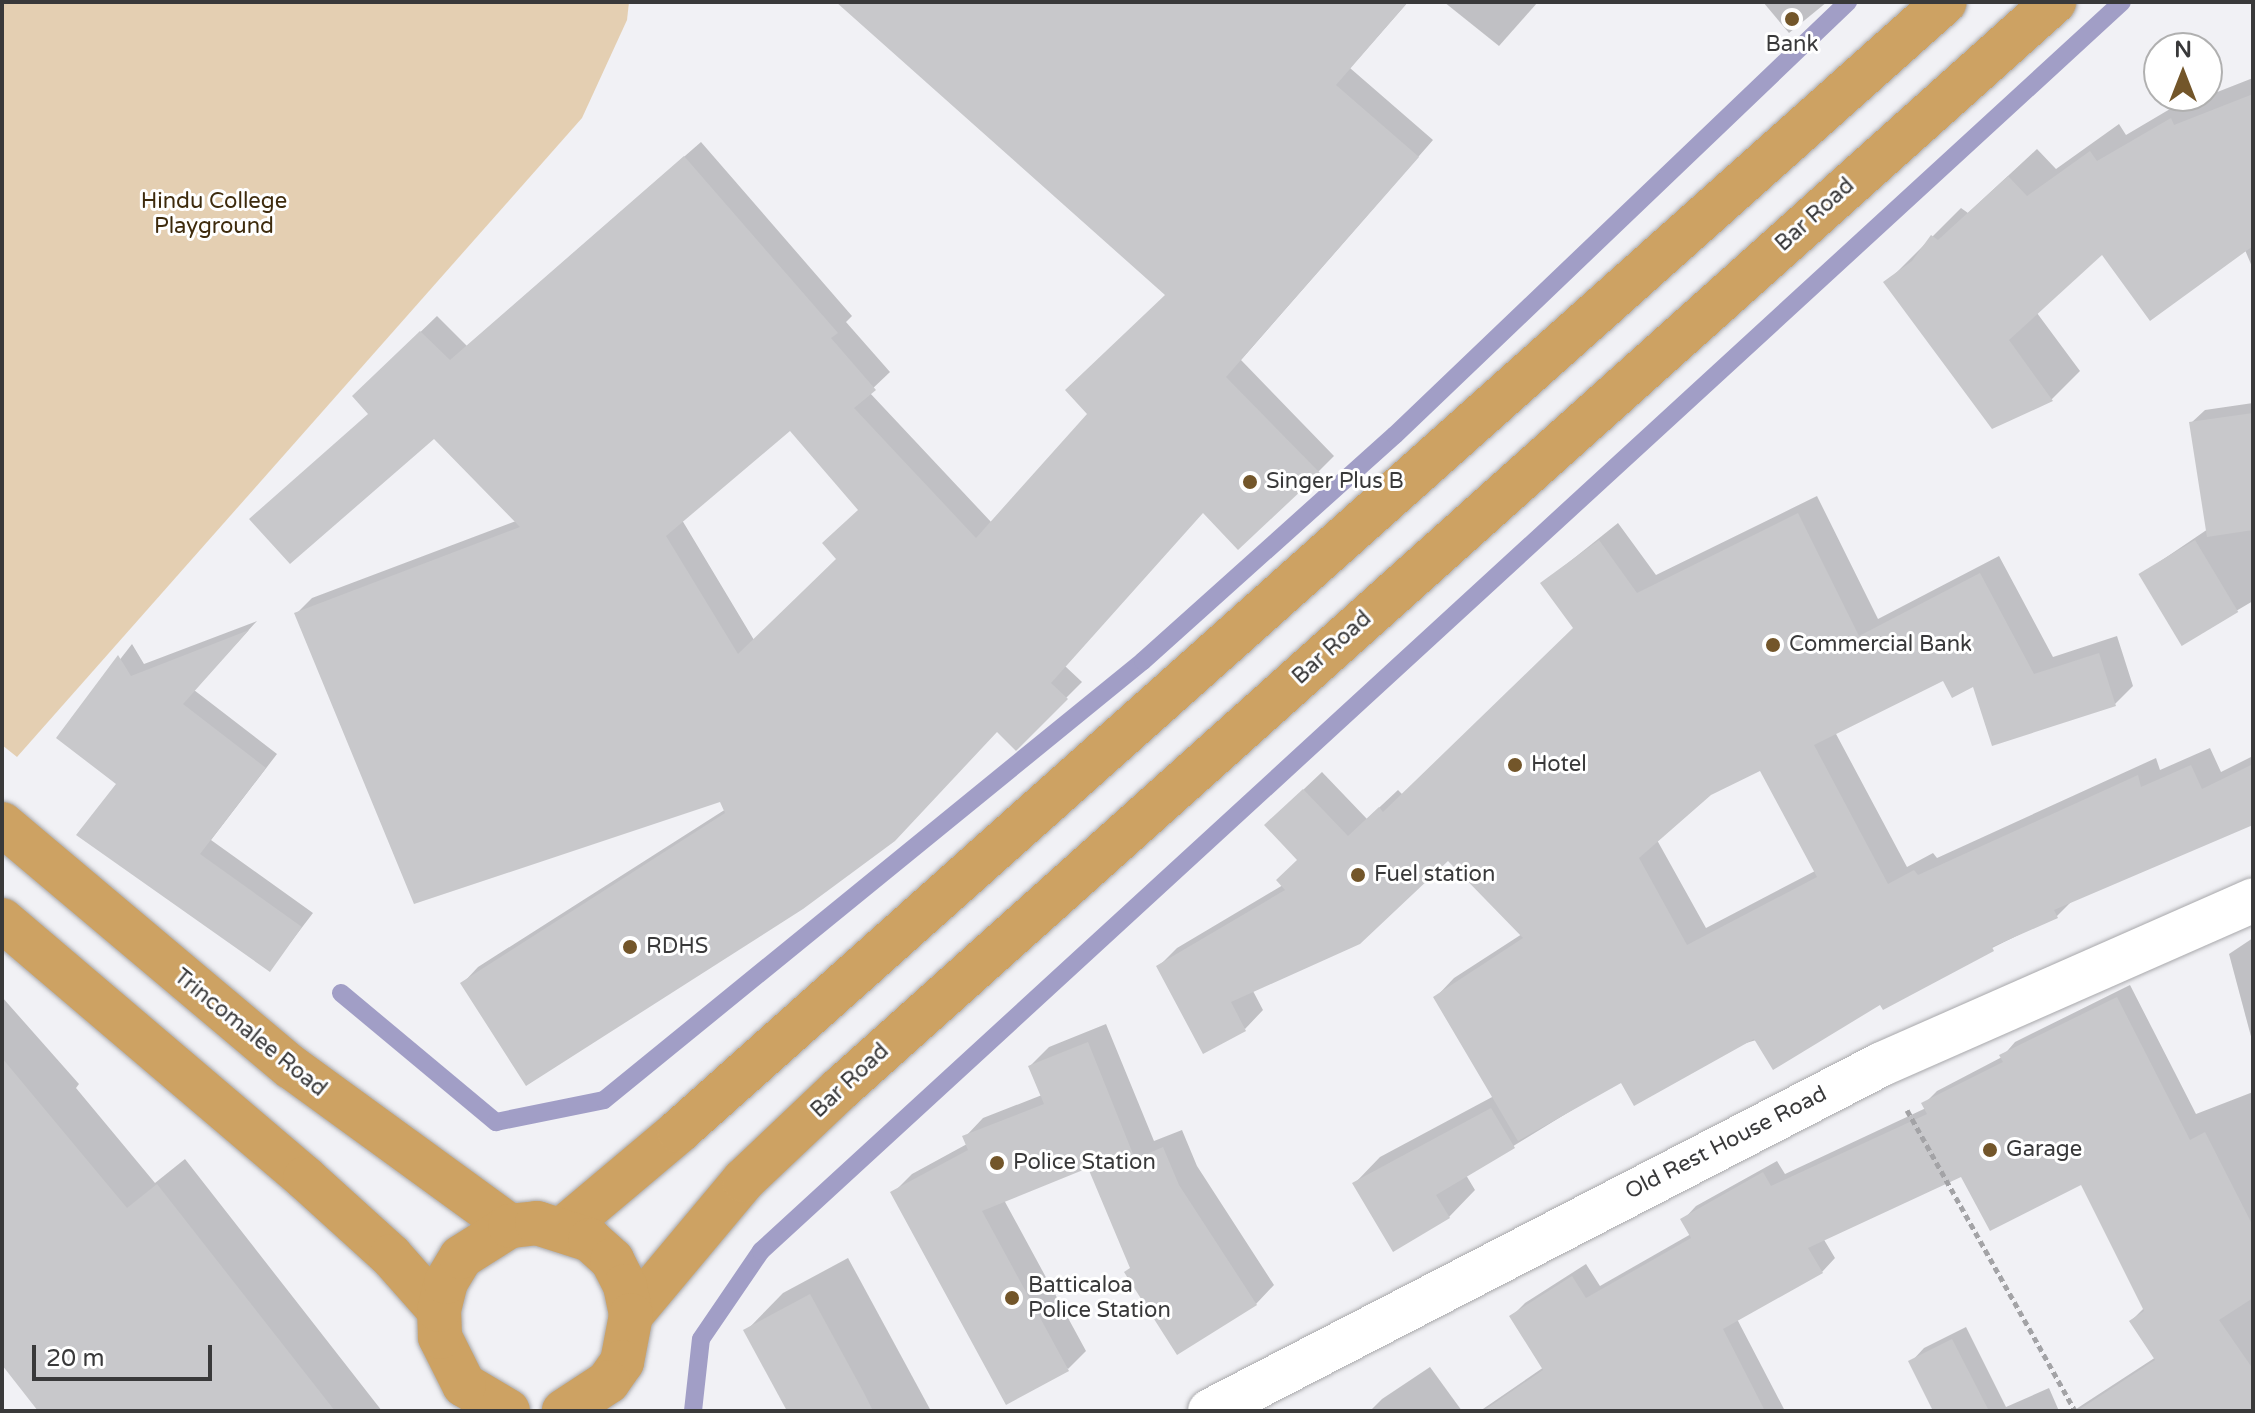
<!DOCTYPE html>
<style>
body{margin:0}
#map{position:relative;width:2255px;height:1413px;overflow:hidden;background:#f1f1f5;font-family:"Varela Round",sans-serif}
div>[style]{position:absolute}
.green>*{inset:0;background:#e4cfb2}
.shadow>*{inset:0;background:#0003}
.stream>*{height:18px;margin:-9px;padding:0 9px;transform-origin:9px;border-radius:9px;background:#a19ec6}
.building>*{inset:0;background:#c8c8cb;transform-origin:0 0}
.path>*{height:5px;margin-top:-2.5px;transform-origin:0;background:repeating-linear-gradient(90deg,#a3a3a6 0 6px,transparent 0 10px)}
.roads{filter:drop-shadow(0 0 2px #a8a8ab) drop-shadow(0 0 2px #a8a8ab)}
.minor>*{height:44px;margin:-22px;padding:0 22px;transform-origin:22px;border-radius:22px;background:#fff}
.highway>*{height:44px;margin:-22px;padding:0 22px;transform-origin:22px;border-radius:22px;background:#cda263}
.dots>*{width:22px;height:22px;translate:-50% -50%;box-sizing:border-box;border:4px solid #fff;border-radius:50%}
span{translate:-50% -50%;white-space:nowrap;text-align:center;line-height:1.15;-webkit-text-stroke:6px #fff;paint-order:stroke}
.poi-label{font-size:22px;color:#39393a}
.left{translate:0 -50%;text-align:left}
.park-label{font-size:22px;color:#3e2b0d}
.street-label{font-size:22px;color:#39393a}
.frame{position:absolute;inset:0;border:4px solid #39393a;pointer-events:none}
.north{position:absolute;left:2143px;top:32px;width:80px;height:80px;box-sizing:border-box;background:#fff;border:2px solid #b0b0b0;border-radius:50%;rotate:0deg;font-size:22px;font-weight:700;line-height:32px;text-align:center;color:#39393a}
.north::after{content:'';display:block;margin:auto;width:28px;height:36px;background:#73562a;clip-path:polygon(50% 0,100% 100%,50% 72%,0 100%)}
.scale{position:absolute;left:32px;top:1345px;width:180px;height:36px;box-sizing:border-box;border:4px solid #39393a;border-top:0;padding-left:10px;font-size:24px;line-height:28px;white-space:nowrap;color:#39393a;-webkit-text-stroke:6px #fff;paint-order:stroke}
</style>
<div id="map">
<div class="green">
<div style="clip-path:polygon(2px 2px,629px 2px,627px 20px,582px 118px,17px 757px,2px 745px)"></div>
</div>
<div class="shadow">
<div style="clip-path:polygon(evenodd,839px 2px,1408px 2px,1350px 68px,1433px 140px,1241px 360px,1334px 456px,1318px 472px,1203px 511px,1065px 666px,1082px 682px,1016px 748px,998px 730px,463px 983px,478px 967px,726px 809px,721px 799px,296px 614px,312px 598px,516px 521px,434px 436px,370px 413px,354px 396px,437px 316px,467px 346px,701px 142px,852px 316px,846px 322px,890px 372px,869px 392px,992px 523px,1090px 414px,1167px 294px,839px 2px,790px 428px,860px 509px,839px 559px,754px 640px,682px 520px,790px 428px)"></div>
<div style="clip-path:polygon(1444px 2px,1538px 2px,1499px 46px)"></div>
<div style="clip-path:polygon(1763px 2px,1827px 2px,1789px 33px)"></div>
<div style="clip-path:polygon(2253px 78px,2253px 269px,2245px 250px,2102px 252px,2037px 313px,2080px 371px,2052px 399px,1992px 427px,1886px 283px,1961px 208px,1968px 213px,2037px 149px,2056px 169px,2119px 124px,2126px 135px,2192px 96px,2202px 98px)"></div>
<div style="clip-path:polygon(2253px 403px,2253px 601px,2182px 643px,2140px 575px,2208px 529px,2191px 423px,2205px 410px)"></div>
<div style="clip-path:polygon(evenodd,1817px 496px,1878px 619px,1999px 556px,2053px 657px,2117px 636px,2133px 686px,2115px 704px,1944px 678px,1835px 732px,1907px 867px,1933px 853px,1937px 858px,2156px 758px,2160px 770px,2210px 748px,2221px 772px,2253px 756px,2253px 821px,2073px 900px,2057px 916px,1881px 1003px,1621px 1080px,1466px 1175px,1475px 1190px,1449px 1217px,1354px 1184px,1380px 1157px,1494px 1096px,1436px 997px,1454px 978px,1522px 934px,1448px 859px,1253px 991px,1263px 1010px,1245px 1029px,1159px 966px,1177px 948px,1283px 885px,1299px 859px,1285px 807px,1322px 772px,1367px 819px,1398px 790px,1403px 795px,1575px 628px,1543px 583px,1618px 523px,1656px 575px,1817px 496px,1761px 768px,1815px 871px,1706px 928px,1657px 840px,1710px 794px,1761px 768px)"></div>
<div style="clip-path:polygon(257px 621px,194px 690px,277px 754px,211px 840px,313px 913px,270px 969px,119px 783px,59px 738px,132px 644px,144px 664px)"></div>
<div style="clip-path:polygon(2253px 938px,2253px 1044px,2229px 954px)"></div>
<div style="clip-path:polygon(2130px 985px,2196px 1114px,2253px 1092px,2253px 1411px,2073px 1411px,2156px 1357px,2131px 1321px,2145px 1307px,2082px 1182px,1962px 1174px,1823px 1238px,1835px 1258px,1822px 1272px,1737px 1319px,1785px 1411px,1480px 1411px,1544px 1367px,1512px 1316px,1525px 1303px,1586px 1264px,1600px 1286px,1691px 1234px,1683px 1220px,1696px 1206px,1777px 1161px,1785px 1174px,1926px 1108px,1924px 1104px,1937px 1091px,2002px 1057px,2015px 1042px)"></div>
<div style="clip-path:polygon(2px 997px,79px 1084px,76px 1088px,155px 1183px,185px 1159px,382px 1411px,40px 1411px,2px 1362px)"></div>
<div style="clip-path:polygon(1106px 1024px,1154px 1141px,1182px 1130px,1197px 1166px,1274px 1285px,1256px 1304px,1131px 1267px,1089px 1165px,1004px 1200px,1086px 1351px,1068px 1369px,893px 1193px,912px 1174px,967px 1144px,965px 1137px,983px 1118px,1042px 1095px,1030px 1066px,1049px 1047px)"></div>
<div style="clip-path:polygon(848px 1258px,931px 1411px,789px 1411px,746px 1331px,783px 1293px)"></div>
<div style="clip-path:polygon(1966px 1327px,2006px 1407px,2049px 1388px,2059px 1411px,1935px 1411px,1911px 1362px,1924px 1348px)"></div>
<div style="clip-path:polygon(1430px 1367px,1462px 1411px,1370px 1411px,1382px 1399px)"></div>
</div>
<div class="stream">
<div style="left:341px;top:993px;width:202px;rotate:39.8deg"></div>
<div style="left:496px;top:1122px;width:110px;rotate:-11.5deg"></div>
<div style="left:604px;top:1100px;width:695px;rotate:-39.16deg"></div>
<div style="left:1143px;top:661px;width:338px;rotate:-41.9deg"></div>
<div style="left:1395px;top:435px;width:627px;rotate:-43.71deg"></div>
<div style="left:693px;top:1411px;width:72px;rotate:-83.7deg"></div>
<div style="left:701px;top:1339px;width:107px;rotate:-55.7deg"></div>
<div style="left:761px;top:1251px;width:1847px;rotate:-42.54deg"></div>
</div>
<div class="building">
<div style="clip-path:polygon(evenodd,836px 2px,1408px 2px,1336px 85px,1419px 157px,1226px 377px,1320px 473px,1238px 550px,1203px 513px,1051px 683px,1068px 699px,1016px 751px,997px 732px,895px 841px,803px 909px,526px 1086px,460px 983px,725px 813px,720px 802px,414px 904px,294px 613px,520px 527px,434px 439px,290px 564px,249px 519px,368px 414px,352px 396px,420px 331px,450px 360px,684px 156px,838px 333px,831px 338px,876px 390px,854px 408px,976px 538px,1087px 414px,1065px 390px,1165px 295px,836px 2px,790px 431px,858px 510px,822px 543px,836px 559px,738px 654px,666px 536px,790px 431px)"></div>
<div style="clip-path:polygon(2253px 94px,2253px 246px,2150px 321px,2102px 255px,2009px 340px,2053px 401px,1992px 429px,1883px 282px,1912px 261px,1931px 235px,1938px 240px,2008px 176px,2027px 196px,2090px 151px,2097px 161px,2171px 118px,2174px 125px)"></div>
<div style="clip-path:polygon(2253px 413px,2253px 530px,2207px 537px,2189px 422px)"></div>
<div style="clip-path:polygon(evenodd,1798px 513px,1859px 636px,1980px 573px,2034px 674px,2099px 653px,2116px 706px,1992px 746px,1973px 687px,1952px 698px,1943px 681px,1814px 745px,1888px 884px,1914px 870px,1918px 875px,2138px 775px,2141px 787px,2191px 765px,2202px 789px,2253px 764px,2253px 825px,2054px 910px,2058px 918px,1992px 947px,1994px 951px,1883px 1010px,1880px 1005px,1773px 1070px,1754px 1039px,1634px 1106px,1621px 1083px,1518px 1141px,1433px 997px,1523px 938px,1448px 861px,1360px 944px,1231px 1002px,1246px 1031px,1203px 1054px,1156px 966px,1285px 890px,1276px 880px,1297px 860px,1264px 825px,1303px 789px,1348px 836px,1379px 807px,1383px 812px,1573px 628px,1540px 583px,1599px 540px,1637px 593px,1798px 513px,1760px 771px,1817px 877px,1687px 945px,1639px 858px,1711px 795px,1760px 771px)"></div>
<div style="left:2195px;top:540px;width:84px;height:66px;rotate:59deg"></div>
<div style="clip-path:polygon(249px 630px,183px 704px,266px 768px,200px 854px,302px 927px,270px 972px,76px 835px,116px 784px,56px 738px,118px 655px,131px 676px)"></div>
<div style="clip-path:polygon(2117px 997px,2190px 1140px,2205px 1132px,2253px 1226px,2253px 1298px,2219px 1320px,2253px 1369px,2253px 1411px,2077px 1411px,2155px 1360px,2129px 1321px,2144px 1311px,2081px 1185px,1990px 1231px,1961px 1177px,1808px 1248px,1823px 1273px,1723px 1329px,1765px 1411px,1483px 1411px,1543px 1370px,1509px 1316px,1572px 1276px,1586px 1298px,1691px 1238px,1680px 1219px,1763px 1172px,1771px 1186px,1927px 1114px,1921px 1103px,2003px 1062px,1999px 1055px)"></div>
<div style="clip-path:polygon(1088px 1042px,1135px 1159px,1163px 1147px,1179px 1185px,1257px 1305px,1177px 1355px,1124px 1272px,1130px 1268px,1088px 1168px,982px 1211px,1069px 1371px,1006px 1405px,890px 1192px,968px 1150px,962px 1136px,1044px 1104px,1028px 1066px)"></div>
<div style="clip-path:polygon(2px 1058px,127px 1208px,157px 1184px,335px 1411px,38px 1411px,2px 1365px)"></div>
<div style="clip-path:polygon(1491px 1108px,1515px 1148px,1436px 1195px,1450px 1218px,1393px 1252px,1352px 1183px)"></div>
<div style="clip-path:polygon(810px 1294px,864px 1393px,873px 1411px,787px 1411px,743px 1330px)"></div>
<div style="clip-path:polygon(1952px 1339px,1989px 1411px,1933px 1411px,1908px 1361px)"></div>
</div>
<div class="path">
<div style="left:1907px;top:1110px;width:345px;rotate:60.8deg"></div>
</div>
<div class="roads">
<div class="minor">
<div style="left:1210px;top:1411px;width:756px;rotate:-27.31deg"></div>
<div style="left:1882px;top:1064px;width:406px;rotate:-23.8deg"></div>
</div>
<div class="highway">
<div style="left:2px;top:824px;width:378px;rotate:40.1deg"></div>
<div style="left:291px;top:1067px;width:271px;rotate:36deg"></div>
<div style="left:2px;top:920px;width:398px;rotate:40.4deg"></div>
<div style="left:305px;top:1178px;width:116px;rotate:42.2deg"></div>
<div style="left:391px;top:1256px;width:72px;rotate:48.4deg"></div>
<div style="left:564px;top:1228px;width:150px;rotate:-40.1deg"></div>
<div style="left:679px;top:1131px;width:1696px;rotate:-41.73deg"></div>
<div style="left:631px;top:1315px;width:176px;rotate:-50.1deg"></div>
<div style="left:744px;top:1180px;width:132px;rotate:-43.5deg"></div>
<div style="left:840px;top:1089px;width:1630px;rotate:-41.84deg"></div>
<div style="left:508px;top:1411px;width:51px;rotate:-149.4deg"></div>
<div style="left:464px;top:1385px;width:54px;rotate:-116.6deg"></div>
<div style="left:440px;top:1337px;width:27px;rotate:-92deg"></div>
<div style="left:439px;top:1310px;width:29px;rotate:-76deg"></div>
<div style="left:446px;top:1282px;width:29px;rotate:-59deg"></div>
<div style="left:461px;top:1257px;width:58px;rotate:-32.3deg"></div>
<div style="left:510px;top:1226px;width:27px;rotate:-6deg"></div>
<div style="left:537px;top:1223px;width:56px;rotate:17.8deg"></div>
<div style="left:590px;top:1240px;width:30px;rotate:42deg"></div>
<div style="left:612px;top:1260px;width:29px;rotate:63deg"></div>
<div style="left:625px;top:1286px;width:30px;rotate:78deg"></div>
<div style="left:631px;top:1315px;width:48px;rotate:100.8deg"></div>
<div style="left:622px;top:1362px;width:24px;rotate:125deg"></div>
<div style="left:608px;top:1382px;width:53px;rotate:146.6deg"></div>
</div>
</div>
<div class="dots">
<div style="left:1792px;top:19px;background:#73562a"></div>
<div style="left:1250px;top:482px;background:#73562a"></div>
<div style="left:1773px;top:645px;background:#73562a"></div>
<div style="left:1515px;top:765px;background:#73562a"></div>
<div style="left:1358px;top:875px;background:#73562a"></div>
<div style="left:630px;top:947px;background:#73562a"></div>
<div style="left:1990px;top:1150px;background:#73562a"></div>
<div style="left:997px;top:1163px;background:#73562a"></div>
<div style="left:1012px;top:1298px;background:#73562a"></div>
</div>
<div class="poi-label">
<span style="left:1792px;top:45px">Bank</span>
<span class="left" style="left:1266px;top:482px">Singer Plus B</span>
<span class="left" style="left:1789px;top:645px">Commercial Bank</span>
<span class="left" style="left:1531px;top:765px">Hotel</span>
<span class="left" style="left:1374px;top:875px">Fuel station</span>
<span class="left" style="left:646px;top:947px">RDHS</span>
<span class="left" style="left:2006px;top:1150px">Garage</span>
<span class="left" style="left:1013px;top:1163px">Police Station</span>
<span class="left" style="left:1028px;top:1298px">Batticaloa<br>Police Station</span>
</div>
<div class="park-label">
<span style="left:214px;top:214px">Hindu College<br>Playground</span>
</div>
<div class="street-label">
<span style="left:1815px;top:215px;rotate:-42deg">Bar Road</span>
<span style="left:1332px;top:648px;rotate:-42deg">Bar Road</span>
<span style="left:250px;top:1033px;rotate:39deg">Trincomalee Road</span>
<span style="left:850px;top:1081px;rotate:-43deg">Bar Road</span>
<span style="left:1726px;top:1143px;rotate:-27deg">Old Rest House Road</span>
</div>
<div class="frame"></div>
<div class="north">N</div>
<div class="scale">20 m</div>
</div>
